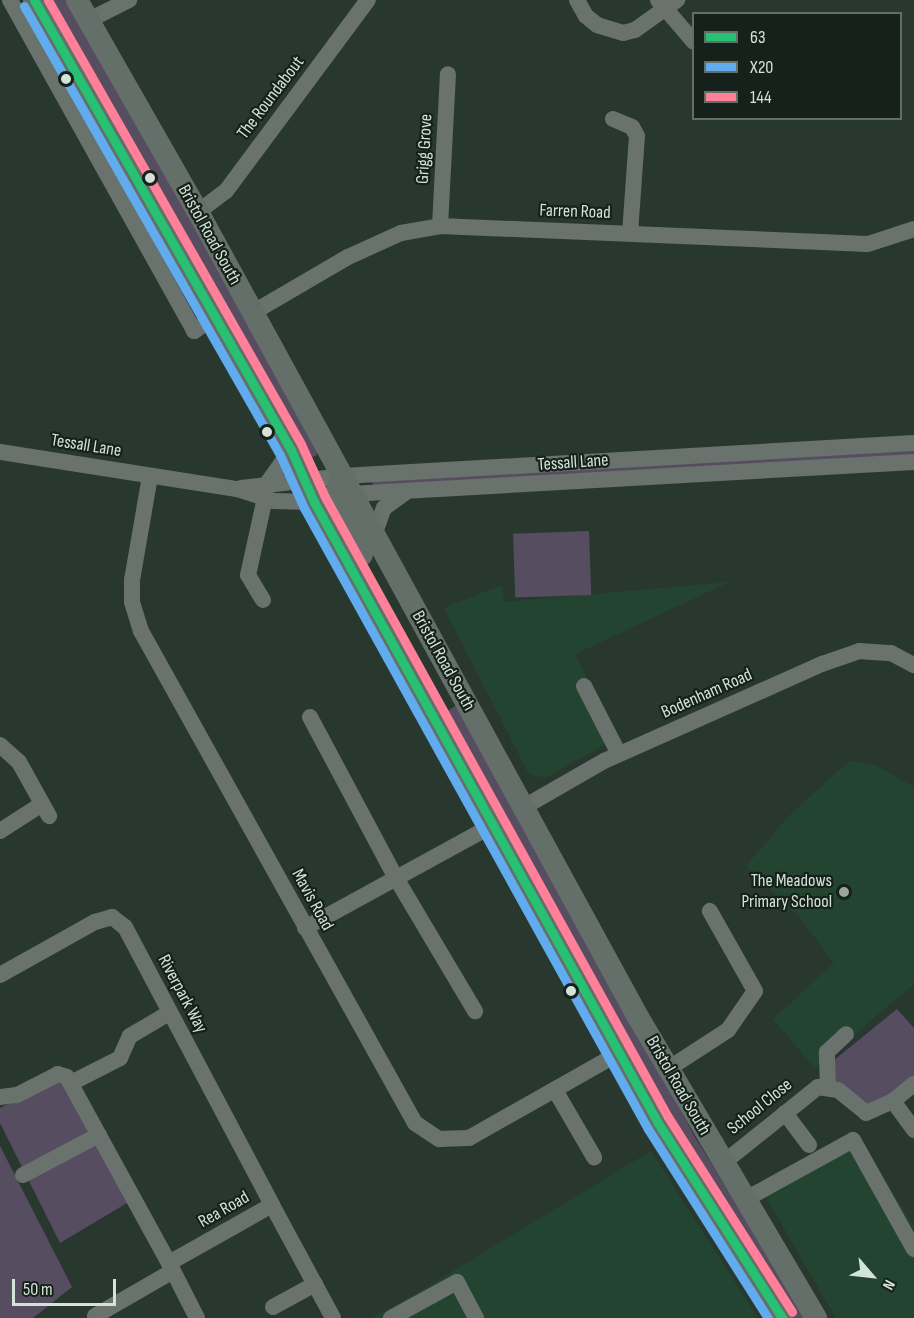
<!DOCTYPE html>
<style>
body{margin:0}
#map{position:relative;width:914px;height:1318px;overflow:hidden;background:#29382f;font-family:"Sofia Sans Condensed",sans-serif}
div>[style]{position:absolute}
.built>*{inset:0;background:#244432}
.green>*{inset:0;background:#574d61;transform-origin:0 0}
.minor>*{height:16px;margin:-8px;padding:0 8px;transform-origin:8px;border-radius:8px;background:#6a726d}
.highway>*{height:22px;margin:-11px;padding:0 11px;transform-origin:11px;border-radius:11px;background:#656f69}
.bus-1>*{height:9px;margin:-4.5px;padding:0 4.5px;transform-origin:4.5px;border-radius:4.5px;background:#26c172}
.bus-2>*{height:9px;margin:-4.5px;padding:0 4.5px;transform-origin:4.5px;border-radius:4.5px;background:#60acee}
.bus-3>*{height:9px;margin:-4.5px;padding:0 4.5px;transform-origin:4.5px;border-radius:4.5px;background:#ff8098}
.dots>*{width:16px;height:16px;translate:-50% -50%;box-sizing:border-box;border:3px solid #15211a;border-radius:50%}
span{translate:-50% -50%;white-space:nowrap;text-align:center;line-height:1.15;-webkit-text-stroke:4.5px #15211a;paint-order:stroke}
.street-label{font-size:18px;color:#d3e3d9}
.poi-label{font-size:18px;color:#d3e3d9}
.right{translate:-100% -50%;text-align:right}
.legend{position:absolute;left:692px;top:12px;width:210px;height:108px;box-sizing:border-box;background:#15211a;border:2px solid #616f66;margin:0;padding:8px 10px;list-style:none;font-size:18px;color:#d3e3d9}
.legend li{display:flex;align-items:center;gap:12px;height:30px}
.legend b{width:30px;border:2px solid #616f66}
.north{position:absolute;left:842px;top:1246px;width:60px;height:60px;-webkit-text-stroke:4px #15211a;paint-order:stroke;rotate:118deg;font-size:16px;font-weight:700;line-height:24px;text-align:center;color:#d3e3d9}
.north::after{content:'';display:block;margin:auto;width:21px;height:27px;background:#d3e3d9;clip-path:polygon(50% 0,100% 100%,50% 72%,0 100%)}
.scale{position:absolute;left:12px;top:1279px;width:104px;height:27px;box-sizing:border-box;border:3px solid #d3e3d9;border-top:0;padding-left:8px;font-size:18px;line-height:21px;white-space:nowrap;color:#d3e3d9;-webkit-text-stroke:4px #15211a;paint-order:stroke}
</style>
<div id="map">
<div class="built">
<div style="clip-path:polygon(729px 582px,575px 654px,616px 738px,545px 778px,529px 774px,444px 608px,502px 585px,504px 602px)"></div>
<div style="clip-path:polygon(849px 761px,873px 764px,914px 787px,914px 984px,815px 1068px,773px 1019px,834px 963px,800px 918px,746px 866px,789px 816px)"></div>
<div style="clip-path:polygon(858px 1136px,914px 1227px,914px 1318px,836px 1318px,762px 1190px)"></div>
<div style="clip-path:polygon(651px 1151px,758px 1318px,371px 1318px,392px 1308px)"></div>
</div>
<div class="green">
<div style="clip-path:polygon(43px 0,67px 0,319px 447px,316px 456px,302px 459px)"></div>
<div style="clip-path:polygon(914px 447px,914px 459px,374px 487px,372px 482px)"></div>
<div style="left:589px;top:531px;width:64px;height:76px;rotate:88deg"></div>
<div style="clip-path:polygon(459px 704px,695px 1137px,807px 1318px,788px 1318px,669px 1131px,440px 715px)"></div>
<div style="clip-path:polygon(897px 1009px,914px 1028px,914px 1083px,874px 1111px,837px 1086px,828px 1065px)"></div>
<div style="clip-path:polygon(53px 1082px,64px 1084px,132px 1200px,60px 1243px,0 1123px,0 1108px)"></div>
<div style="clip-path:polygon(0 1146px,72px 1287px,33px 1318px,0 1318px)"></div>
</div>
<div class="minor">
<div style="left:10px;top:0;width:379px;rotate:60.9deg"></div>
<div style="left:194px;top:331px;width:23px;rotate:-34deg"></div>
<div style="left:577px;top:0;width:18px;rotate:61deg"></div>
<div style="left:586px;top:16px;width:14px;rotate:39deg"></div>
<div style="left:597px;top:25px;width:27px;rotate:17deg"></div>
<div style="left:623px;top:33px;width:12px;rotate:-14deg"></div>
<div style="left:635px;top:30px;width:52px;rotate:-35.5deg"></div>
<div style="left:658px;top:0;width:55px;rotate:49.4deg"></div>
<div style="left:89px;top:20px;width:45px;rotate:-26.6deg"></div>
<div style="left:613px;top:119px;width:21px;rotate:23deg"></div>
<div style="left:632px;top:127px;width:10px;rotate:61deg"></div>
<div style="left:637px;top:136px;width:98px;rotate:94.1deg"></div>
<div style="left:198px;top:212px;width:35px;rotate:-37deg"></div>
<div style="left:226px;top:191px;width:238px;rotate:-53.4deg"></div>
<div style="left:440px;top:226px;width:152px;rotate:-87deg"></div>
<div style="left:252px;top:313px;width:111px;rotate:-30.3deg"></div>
<div style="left:348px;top:257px;width:58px;rotate:-24.4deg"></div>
<div style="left:401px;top:233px;width:40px;rotate:-10deg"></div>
<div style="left:440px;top:226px;width:428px;rotate:2.4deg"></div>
<div style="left:868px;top:244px;width:48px;rotate:-18.1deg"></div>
<div style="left:0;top:452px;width:240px;rotate:8.9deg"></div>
<div style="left:237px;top:489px;width:38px;rotate:18deg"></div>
<div style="left:273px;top:501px;width:41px;rotate:1.4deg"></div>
<div style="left:314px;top:502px;width:37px;rotate:-13deg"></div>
<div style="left:350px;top:494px;width:565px;rotate:-3.25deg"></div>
<div style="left:150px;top:476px;width:106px;rotate:99.8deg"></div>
<div style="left:132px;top:580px;width:22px;rotate:90deg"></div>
<div style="left:132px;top:602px;width:30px;rotate:73deg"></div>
<div style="left:141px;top:631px;width:563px;rotate:60.89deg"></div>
<div style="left:415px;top:1123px;width:29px;rotate:34deg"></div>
<div style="left:439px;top:1139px;width:30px;rotate:-2deg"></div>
<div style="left:469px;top:1138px;width:172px;rotate:-29.5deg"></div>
<div style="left:266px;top:485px;width:43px;rotate:-54.5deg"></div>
<div style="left:241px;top:488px;width:103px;rotate:-6.7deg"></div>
<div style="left:343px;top:476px;width:572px;rotate:-3.31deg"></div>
<div style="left:374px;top:535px;width:29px;rotate:-70deg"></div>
<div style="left:384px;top:508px;width:26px;rotate:-36deg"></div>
<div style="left:263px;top:600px;width:29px;rotate:-121deg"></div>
<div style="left:248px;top:575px;width:79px;rotate:-77.6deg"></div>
<div style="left:584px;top:686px;width:76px;rotate:62.8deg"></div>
<div style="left:310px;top:717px;width:183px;rotate:61.9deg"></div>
<div style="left:396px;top:878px;width:155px;rotate:59.3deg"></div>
<div style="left:0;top:745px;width:25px;rotate:42deg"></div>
<div style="left:19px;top:762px;width:62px;rotate:60.9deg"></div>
<div style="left:524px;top:807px;width:92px;rotate:-29.9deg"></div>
<div style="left:604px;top:761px;width:239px;rotate:-24deg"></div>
<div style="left:822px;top:664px;width:39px;rotate:-19deg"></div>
<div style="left:859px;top:651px;width:32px;rotate:4deg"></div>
<div style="left:891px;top:653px;width:26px;rotate:28deg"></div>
<div style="left:0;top:831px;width:50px;rotate:-32.7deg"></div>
<div style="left:305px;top:928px;width:214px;rotate:-28.7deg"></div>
<div style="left:0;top:975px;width:109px;rotate:-29.2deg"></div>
<div style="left:95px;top:922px;width:18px;rotate:-16deg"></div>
<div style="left:112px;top:917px;width:16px;rotate:38deg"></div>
<div style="left:125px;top:927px;width:314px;rotate:62.1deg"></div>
<div style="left:668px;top:1069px;width:72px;rotate:-33deg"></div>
<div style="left:728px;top:1030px;width:47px;rotate:-55.3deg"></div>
<div style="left:755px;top:991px;width:92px;rotate:-119.4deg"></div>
<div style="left:71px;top:1083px;width:55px;rotate:-27deg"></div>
<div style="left:120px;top:1058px;width:24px;rotate:-66deg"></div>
<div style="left:130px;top:1036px;width:45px;rotate:-30.5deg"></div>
<div style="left:828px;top:1087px;width:35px;rotate:-92deg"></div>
<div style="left:827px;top:1052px;width:26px;rotate:-43deg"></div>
<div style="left:555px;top:1090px;width:78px;rotate:59.8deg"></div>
<div style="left:0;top:1097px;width:17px;rotate:-7deg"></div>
<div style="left:17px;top:1095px;width:46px;rotate:-27.1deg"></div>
<div style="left:58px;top:1074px;width:9px;rotate:18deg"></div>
<div style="left:67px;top:1077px;width:212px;rotate:61.3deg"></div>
<div style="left:893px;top:1101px;width:36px;rotate:54deg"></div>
<div style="left:785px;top:1113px;width:40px;rotate:53deg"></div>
<div style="left:722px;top:1164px;width:123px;rotate:-38.7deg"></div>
<div style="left:818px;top:1087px;width:20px;rotate:9deg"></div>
<div style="left:838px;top:1090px;width:36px;rotate:39deg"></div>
<div style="left:866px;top:1113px;width:30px;rotate:-24deg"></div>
<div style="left:893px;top:1101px;width:27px;rotate:-39deg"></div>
<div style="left:23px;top:1175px;width:86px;rotate:-27.8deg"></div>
<div style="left:744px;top:1200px;width:124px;rotate:-28.8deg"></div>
<div style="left:853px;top:1140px;width:125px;rotate:60.8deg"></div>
<div style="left:273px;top:1307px;width:48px;rotate:-28.7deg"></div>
<div style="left:95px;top:1316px;width:90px;rotate:-30deg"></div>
<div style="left:197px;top:1318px;width:62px;rotate:-117deg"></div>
<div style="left:169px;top:1263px;width:118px;rotate:-29.4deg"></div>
<div style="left:272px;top:1205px;width:128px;rotate:61.6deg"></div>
<div style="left:391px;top:1318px;width:75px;rotate:-28.6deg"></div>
<div style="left:457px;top:1282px;width:41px;rotate:62.2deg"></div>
</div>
<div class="highway">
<div style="left:34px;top:0;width:518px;rotate:60.27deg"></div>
<div style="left:291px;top:450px;width:57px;rotate:66.1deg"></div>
<div style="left:314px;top:502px;width:710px;rotate:61.02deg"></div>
<div style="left:658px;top:1123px;width:231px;rotate:57.5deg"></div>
<div style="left:77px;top:0;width:244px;rotate:60.3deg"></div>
<div style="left:198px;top:212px;width:917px;rotate:61.34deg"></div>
<div style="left:638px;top:1017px;width:350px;rotate:59.4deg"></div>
<div style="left:343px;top:476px;width:23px;rotate:113deg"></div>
<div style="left:334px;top:497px;width:64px;rotate:64.2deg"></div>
</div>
<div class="bus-1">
<div style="left:34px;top:0;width:518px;rotate:60.27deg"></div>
<div style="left:291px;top:450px;width:57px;rotate:66.1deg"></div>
<div style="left:314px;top:502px;width:710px;rotate:61.02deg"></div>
<div style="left:658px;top:1123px;width:231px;rotate:57.5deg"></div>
</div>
<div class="bus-2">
<div style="left:24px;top:6px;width:517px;rotate:60.31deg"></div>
<div style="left:280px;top:455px;width:58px;rotate:65.6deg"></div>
<div style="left:304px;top:508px;width:710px;rotate:61.02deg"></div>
<div style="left:648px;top:1129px;width:224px;rotate:57.6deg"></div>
</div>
<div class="bus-3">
<div style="left:48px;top:0;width:511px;rotate:60.32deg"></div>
<div style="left:301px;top:444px;width:58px;rotate:65.6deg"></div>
<div style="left:325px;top:497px;width:709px;rotate:61.05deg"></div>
<div style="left:668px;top:1117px;width:231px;rotate:57.5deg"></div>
</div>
<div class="dots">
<div style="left:66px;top:79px;background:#d3e3d9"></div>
<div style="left:150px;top:178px;background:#d3e3d9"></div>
<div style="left:267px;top:432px;background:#d3e3d9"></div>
<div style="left:844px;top:892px;background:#98a79e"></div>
<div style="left:571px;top:991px;background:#d3e3d9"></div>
</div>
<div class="street-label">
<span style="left:271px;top:98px;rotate:-53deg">The Roundabout</span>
<span style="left:425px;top:149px;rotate:-87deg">Grigg Grove</span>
<span style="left:575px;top:212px;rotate:2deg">Farren Road</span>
<span style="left:209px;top:235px;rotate:61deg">Bristol Road South</span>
<span style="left:86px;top:446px;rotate:9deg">Tessall Lane</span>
<span style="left:573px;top:463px;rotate:-4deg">Tessall Lane</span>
<span style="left:443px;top:661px;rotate:61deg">Bristol Road South</span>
<span style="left:707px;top:694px;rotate:-24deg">Bodenham Road</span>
<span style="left:312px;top:900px;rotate:61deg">Mavis Road</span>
<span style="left:182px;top:994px;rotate:62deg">Riverpark Way</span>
<span style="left:678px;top:1086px;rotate:60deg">Bristol Road South</span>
<span style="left:760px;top:1107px;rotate:-39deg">School Close</span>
<span style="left:224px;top:1210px;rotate:-30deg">Rea Road</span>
</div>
<div class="poi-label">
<span class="right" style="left:832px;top:892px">The Meadows<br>Primary School</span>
</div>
<ul class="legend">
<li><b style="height:8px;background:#26c172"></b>63</li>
<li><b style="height:8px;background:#60acee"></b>X20</li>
<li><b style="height:8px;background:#ff8098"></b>144</li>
</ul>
<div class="north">N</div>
<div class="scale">50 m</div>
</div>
